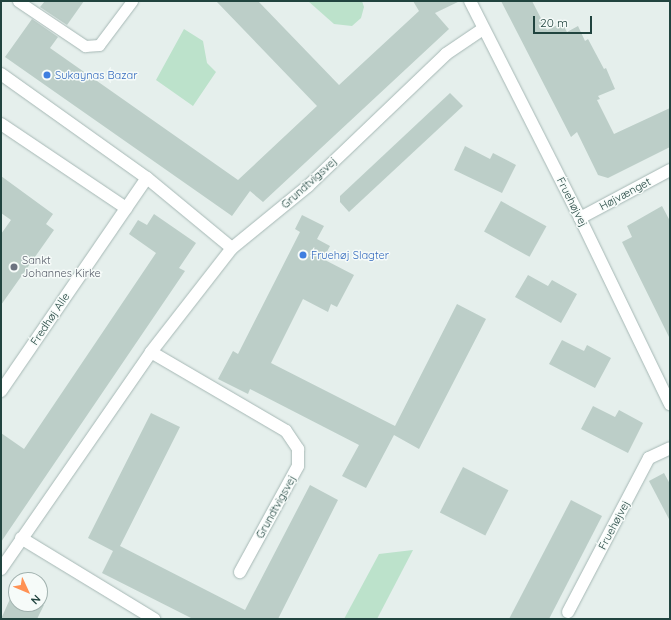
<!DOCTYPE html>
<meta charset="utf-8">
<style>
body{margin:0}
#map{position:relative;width:671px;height:620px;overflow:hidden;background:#e5efec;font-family:Quicksand,sans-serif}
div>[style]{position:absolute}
.green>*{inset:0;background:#bce2cb}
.building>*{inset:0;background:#bccec8;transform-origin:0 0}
.roads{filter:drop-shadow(0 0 1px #a6b8b5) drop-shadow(0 0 1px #a6b8b5)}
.service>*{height:11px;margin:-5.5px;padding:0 5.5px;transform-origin:5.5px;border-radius:5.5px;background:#fff}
.minor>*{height:12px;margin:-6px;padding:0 6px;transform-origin:6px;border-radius:6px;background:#fff}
.dots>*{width:11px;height:11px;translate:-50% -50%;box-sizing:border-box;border:2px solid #f6fbf9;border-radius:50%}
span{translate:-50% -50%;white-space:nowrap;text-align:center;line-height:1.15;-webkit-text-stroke:3px #f6fbf9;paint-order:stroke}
.shop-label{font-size:11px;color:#366cbe}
.left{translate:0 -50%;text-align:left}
.street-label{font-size:11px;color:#21443f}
.worship-label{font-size:11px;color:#5b616d}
.frame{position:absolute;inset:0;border:2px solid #21443f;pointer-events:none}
.north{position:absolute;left:8px;top:572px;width:40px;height:40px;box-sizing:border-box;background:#f6fbf9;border:1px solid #a1b2af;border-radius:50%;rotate:134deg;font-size:11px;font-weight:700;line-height:16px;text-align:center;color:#21443f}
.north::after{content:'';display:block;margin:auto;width:14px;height:18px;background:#ff9153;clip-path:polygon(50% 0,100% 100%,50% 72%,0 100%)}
.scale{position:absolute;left:533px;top:16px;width:59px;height:18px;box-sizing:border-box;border:2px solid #21443f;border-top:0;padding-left:5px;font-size:12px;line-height:14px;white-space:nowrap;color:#21443f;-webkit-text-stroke:3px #f6fbf9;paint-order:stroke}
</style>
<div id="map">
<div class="green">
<div style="clip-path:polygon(308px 1px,362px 1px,364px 7px,361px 18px,352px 26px,334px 24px)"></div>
<div style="clip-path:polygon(184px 29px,203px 41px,207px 63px,216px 72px,193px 106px,156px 80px)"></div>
<div style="clip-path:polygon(413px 550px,377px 619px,344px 619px,379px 554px)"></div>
</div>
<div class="building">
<div style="clip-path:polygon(45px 1px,84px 1px,67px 25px,40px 7px)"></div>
<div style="clip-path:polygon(216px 1px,258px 1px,339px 85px,419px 11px,413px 1px,460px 1px,435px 13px,449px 29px,263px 202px,250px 191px,232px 216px,5px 57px,32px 19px,58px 37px,50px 48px,238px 180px,317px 106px)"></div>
<div style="clip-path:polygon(501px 1px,532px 1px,547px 30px,562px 23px,567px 32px,578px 26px,585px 41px,588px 39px,604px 69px,606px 68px,615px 89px,598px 96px,600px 99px,597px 100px,614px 134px,670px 108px,670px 147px,608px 178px,598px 175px,577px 132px,571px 137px)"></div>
<div style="clip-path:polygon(450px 93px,463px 106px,349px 212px,340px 202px,340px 196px)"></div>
<div style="clip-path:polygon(465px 146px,490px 159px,493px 153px,516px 165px,502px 193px,454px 170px)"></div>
<div style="clip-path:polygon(1px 176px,53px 214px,46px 224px,54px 230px,1px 305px,1px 234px,11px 220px,1px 213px)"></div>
<div style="left:501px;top:201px;width:52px;height:35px;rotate:29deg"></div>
<div style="clip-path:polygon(662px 206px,670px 221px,670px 339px,622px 242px,632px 237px,627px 226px)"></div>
<div style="clip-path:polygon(154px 214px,196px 243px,179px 268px,185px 271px,1px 542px,1px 433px,24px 449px,156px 253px,129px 234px,138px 220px,147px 225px)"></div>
<div style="clip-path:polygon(302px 215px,324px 226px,317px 239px,330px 246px,323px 259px,354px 275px,337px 307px,331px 304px,328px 312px,303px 299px,271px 363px,395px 426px,457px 304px,486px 319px,419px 449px,394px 435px,366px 488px,342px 476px,359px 445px,250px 389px,248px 394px,218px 379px,233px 351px,238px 354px,300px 232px,295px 229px)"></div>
<div style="clip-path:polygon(528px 275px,548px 286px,552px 280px,577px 294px,561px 323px,515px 297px)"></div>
<div style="clip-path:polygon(562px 340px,584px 351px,587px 345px,611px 358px,595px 388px,549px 364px)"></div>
<div style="clip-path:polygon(593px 406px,615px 417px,619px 410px,643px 423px,628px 453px,581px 429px)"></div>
<div style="clip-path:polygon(151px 413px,180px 427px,120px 546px,245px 610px,310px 485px,338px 500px,278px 619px,193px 619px,102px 573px,113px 551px,88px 538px)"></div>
<div style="left:463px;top:467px;width:51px;height:51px;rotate:27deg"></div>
<div style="clip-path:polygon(664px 473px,670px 484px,670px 521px,649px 481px)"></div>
<div style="clip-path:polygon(571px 500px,602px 516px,549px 619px,509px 619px)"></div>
<div style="clip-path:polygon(14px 590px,16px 604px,44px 605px,37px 619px,1px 619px)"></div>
</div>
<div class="roads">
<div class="service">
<div style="left:18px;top:1px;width:81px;rotate:33.9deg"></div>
<div style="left:85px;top:46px;width:14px;rotate:-4deg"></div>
<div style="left:99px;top:45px;width:55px;rotate:-53.1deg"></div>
</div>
<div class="minor">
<div style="left:470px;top:1px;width:243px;rotate:63.1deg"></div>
<div style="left:580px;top:218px;width:207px;rotate:64.2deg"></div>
<div style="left:1px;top:74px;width:179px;rotate:35.5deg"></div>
<div style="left:147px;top:178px;width:110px;rotate:39.5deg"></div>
<div style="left:1px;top:124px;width:151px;rotate:33.9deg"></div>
<div style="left:580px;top:218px;width:102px;rotate:-28.1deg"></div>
<div style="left:151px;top:352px;width:156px;rotate:30.3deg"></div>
<div style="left:286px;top:431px;width:22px;rotate:56deg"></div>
<div style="left:298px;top:449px;width:17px;rotate:90deg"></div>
<div style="left:298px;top:466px;width:121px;rotate:118.7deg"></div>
<div style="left:1px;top:391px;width:258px;rotate:-55.6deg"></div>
<div style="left:21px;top:538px;width:156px;rotate:31.3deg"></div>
<div style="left:1px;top:569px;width:264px;rotate:-55.3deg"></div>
<div style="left:151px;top:352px;width:132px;rotate:-52.1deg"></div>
<div style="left:232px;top:248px;width:98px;rotate:-39.2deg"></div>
<div style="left:308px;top:186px;width:191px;rotate:-43.7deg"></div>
<div style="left:446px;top:54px;width:45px;rotate:-34deg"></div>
<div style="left:568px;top:612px;width:174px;rotate:-62.3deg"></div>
<div style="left:649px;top:458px;width:23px;rotate:-25deg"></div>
</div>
</div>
<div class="dots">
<div style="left:47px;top:75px;background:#3f7fe0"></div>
<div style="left:303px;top:255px;background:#3f7fe0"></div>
<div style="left:14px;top:267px;background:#6b7280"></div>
</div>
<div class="shop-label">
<span class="left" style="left:55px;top:75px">Sukaynas Bazar</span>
<span class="left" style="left:311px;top:255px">Fruehøj Slagter</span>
</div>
<div class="street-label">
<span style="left:309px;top:183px;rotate:-42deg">Grundtvigsvej</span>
<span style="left:625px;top:194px;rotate:-28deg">Højvænget</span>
<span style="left:572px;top:202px;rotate:63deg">Fruehøjvej</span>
<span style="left:50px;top:319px;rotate:-56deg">Fredhøj Alle</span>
<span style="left:276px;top:507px;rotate:-61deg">Grundtvigsvej</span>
<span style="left:614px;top:525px;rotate:-62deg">Fruehøjvej</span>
</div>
<div class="worship-label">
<span class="left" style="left:22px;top:267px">Sankt<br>Johannes Kirke</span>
</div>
<div class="frame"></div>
<div class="north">N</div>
<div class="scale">20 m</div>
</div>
